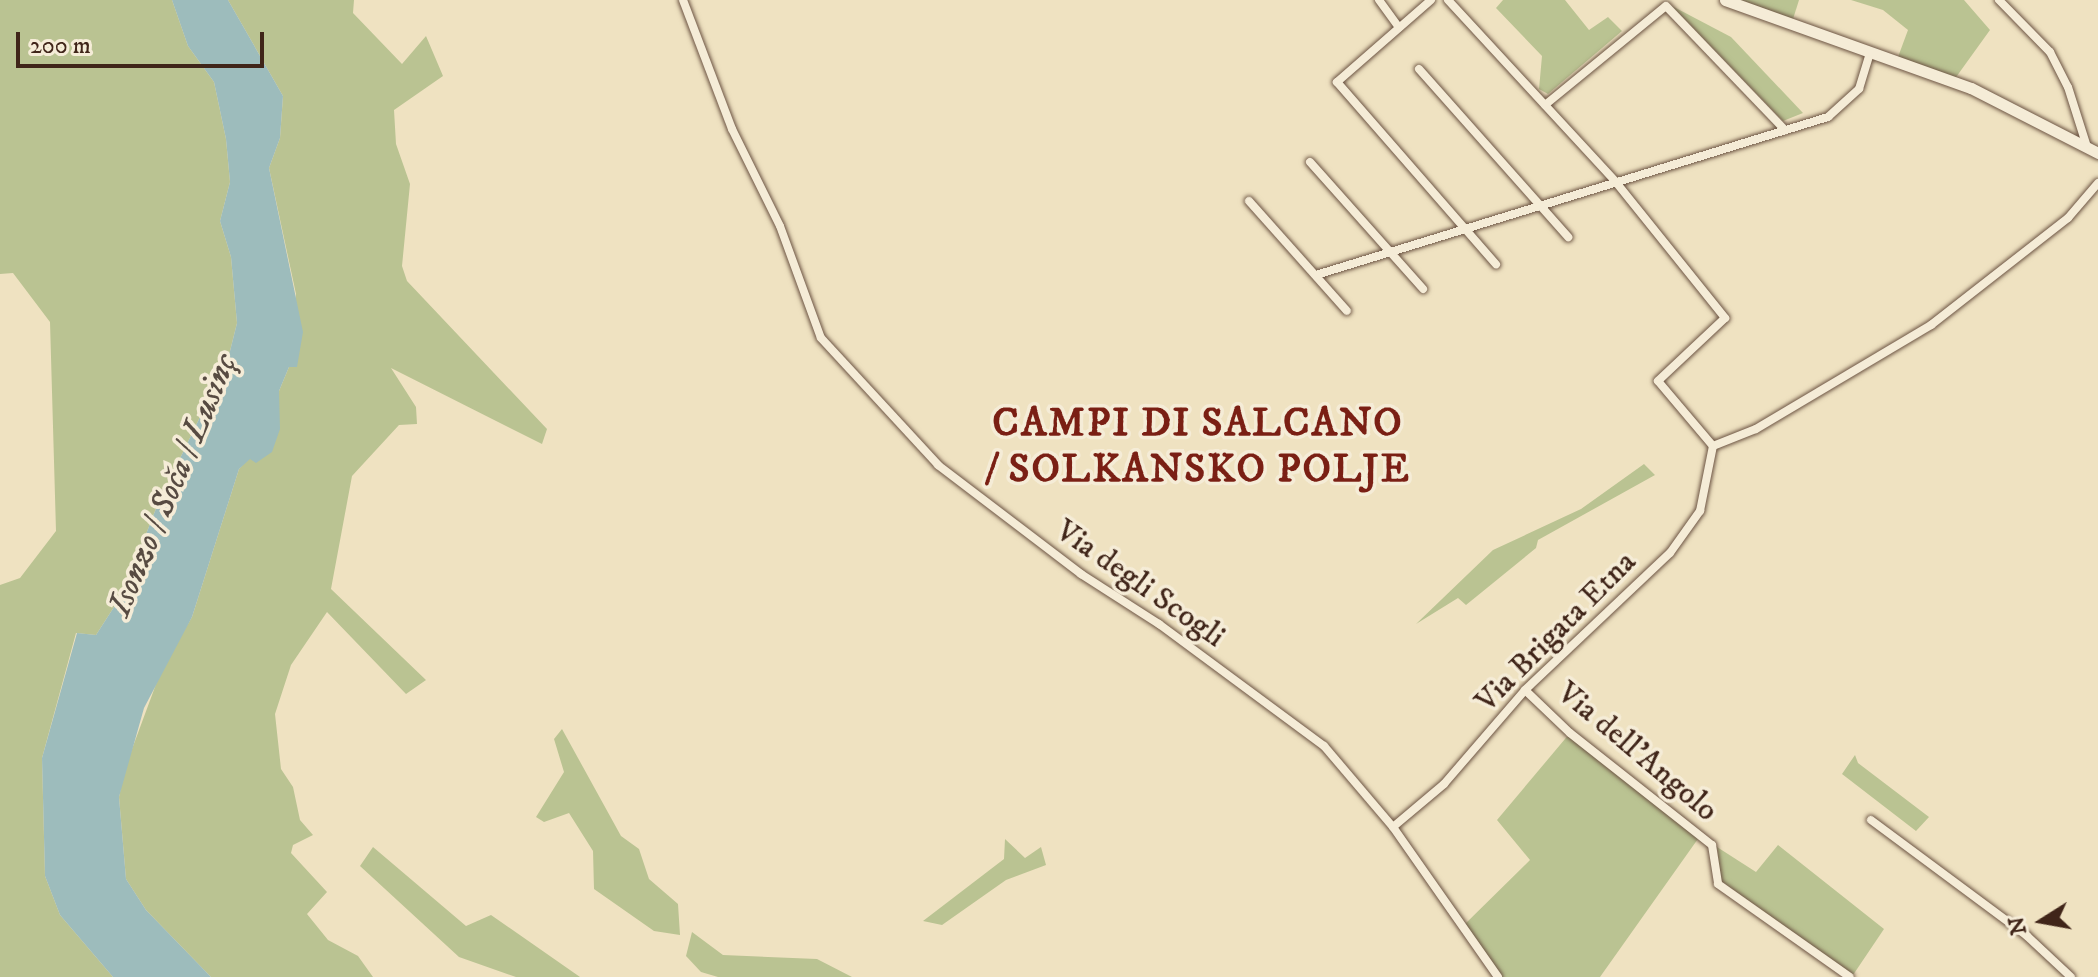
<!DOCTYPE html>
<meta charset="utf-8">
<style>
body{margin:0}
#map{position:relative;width:2098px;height:977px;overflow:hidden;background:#efe2c1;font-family:"IM FELL DW Pica",serif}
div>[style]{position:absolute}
.green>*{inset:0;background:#bac392}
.water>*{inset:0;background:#9dbcbc}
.roads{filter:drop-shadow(0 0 2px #6c5443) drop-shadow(0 0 2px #6c5443)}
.street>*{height:8px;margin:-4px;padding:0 4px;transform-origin:4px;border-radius:4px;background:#f5ecd7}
.secondary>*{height:11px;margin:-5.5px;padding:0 5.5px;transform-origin:5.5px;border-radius:5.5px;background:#f5ecd7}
span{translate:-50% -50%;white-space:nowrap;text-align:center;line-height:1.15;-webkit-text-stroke:7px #f5ecd7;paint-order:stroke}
.street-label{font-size:32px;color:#402519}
.water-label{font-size:34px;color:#574b42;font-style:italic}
.district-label{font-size:40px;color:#7a1f14;font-weight:700;letter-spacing:2px}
.north{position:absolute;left:2002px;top:881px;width:80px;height:80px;-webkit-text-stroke:6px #f5ecd7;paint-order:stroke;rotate:259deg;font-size:22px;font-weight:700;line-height:32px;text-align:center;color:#402519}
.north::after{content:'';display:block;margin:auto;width:28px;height:36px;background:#402519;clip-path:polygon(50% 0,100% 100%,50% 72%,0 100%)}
.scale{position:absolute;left:16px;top:32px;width:248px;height:36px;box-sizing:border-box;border:4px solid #402519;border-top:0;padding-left:10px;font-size:24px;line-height:28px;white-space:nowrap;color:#402519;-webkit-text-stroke:6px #f5ecd7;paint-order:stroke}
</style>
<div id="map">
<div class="green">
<div style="clip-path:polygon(0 0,172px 0,188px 46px,214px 82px,226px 139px,230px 182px,220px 221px,231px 257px,237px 323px,228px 359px,157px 506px,123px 593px,96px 635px,76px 633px,42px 758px,45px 876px,60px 915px,113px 977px,0 977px,0 585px,20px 578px,56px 531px,50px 322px,13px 273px,0 274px)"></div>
<div style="clip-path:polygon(228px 0,354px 0,353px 13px,402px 64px,426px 36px,443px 76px,394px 110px,396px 144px,410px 184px,402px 266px,407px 281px,547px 429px,542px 444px,391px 368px,416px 407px,417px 424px,399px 425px,352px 476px,331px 589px,426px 680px,406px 694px,327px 612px,291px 665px,275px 714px,281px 769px,293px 787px,300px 820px,313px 835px,293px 845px,291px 853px,327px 892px,307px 914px,328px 940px,358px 956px,373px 977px,211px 977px,146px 910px,126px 879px,119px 797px,125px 768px,162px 668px,192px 617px,239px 469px,279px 424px,279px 391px,289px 367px,296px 294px,269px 168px,280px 138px,283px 96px)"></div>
<div style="clip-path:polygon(1503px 0,1565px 0,1589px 30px,1608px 17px,1622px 31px,1548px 94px,1539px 89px,1542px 56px,1496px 8px)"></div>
<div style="clip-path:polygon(1741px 0,1799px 0,1793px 19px)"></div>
<div style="clip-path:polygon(1851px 0,1964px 0,1990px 30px,1954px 80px,1898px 57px,1908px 30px,1883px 10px)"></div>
<div style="clip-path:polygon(1672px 6px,1731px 37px,1803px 113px,1783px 121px)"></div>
<div style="clip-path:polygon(1644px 464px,1655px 475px,1538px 540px,1536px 548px,1466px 605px,1458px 598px,1416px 624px,1493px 550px,1581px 509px)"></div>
<div style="clip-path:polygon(562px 729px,621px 836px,639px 849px,649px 879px,678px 904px,680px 935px,654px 931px,594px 889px,593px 851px,569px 813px,544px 822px,536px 817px,564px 772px,554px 739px)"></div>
<div style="clip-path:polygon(1570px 733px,1700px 836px,1600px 977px,1498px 977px,1464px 925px,1530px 860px,1497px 820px)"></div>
<div style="clip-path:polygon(1855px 755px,1858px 763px,1929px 817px,1916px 831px,1842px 774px)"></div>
<div style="clip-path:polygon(1005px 839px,1025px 858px,1041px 847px,1046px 865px,1006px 880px,942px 925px,923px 921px,1004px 859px)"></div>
<div style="clip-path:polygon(1778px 845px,1884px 929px,1853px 975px,1721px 881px,1717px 847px,1756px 872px)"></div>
<div style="clip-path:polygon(373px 847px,466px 926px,491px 915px,580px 977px,516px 977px,459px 957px,360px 866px)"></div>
<div style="clip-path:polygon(692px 932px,723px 955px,817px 959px,852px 977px,718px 977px,701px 972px,686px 956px)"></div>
</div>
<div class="water">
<div style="clip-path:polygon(172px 0,228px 0,283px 96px,280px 138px,269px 168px,303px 332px,297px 367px,289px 367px,279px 391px,280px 429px,272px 452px,256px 463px,250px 459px,239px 469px,192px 617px,144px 708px,119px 797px,126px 879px,146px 910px,211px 977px,113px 977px,60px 915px,45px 876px,42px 758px,77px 633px,96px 635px,123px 593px,157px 506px,228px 359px,237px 323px,231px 257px,220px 221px,230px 182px,226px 139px,214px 82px,188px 46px)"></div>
</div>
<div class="roads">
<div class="street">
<div style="left:683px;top:0;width:138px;rotate:69.2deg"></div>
<div style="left:732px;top:129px;width:108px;rotate:63.7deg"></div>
<div style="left:780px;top:226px;width:119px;rotate:69.9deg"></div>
<div style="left:821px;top:338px;width:173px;rotate:47.3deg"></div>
<div style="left:938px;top:465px;width:180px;rotate:37.3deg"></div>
<div style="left:1081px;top:574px;width:93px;rotate:32.7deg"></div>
<div style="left:1159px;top:624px;width:205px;rotate:36.5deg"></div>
<div style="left:1324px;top:746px;width:106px;rotate:49.6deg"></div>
<div style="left:1393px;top:827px;width:183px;rotate:55deg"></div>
<div style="left:1379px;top:0;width:34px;rotate:54deg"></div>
<div style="left:1431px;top:0;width:125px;rotate:138.9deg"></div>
<div style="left:1337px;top:82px;width:242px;rotate:48.9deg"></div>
<div style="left:1448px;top:0;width:246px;rotate:47.3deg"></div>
<div style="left:1615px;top:181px;width:176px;rotate:51.2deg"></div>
<div style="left:1725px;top:318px;width:92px;rotate:136.8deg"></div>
<div style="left:1658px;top:381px;width:85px;rotate:49.8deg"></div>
<div style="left:1999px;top:0;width:73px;rotate:45.6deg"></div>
<div style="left:2050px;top:52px;width:39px;rotate:63deg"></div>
<div style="left:2068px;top:87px;width:63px;rotate:72.4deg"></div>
<div style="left:1419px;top:69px;width:225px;rotate:48.4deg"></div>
<div style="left:1545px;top:105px;width:156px;rotate:-39.3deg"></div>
<div style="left:1666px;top:6px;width:172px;rotate:46.2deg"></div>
<div style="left:1310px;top:162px;width:170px;rotate:48.3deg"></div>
<div style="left:1249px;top:201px;width:147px;rotate:48.3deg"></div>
<div style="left:1316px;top:275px;width:536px;rotate:-17.15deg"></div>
<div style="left:1828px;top:117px;width:42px;rotate:-42.1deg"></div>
<div style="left:1859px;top:89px;width:39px;rotate:-73deg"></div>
<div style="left:1525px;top:690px;width:62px;rotate:43.7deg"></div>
<div style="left:1570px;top:733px;width:181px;rotate:38.3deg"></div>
<div style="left:1712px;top:845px;width:39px;rotate:81deg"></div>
<div style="left:1718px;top:884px;width:161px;rotate:35.2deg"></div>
<div style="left:1871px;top:820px;width:194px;rotate:36.6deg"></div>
<div style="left:2027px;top:936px;width:60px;rotate:43deg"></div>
<div style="left:1393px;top:827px;width:67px;rotate:-40.1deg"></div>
<div style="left:1444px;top:784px;width:124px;rotate:-49.2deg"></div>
<div style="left:1525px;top:690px;width:199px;rotate:-43.4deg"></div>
<div style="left:1670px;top:553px;width:52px;rotate:-54.5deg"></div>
<div style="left:1700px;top:511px;width:66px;rotate:-78.7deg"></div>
<div style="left:1713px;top:446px;width:46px;rotate:-21.6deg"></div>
<div style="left:1756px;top:429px;width:204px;rotate:-30.7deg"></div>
<div style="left:1931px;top:325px;width:174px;rotate:-38deg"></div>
<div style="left:2068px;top:218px;width:46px;rotate:-49.4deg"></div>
</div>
<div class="secondary">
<div style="left:1725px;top:0;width:261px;rotate:19.7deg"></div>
<div style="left:1971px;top:88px;width:143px;rotate:27.1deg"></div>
</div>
</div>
<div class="street-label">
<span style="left:1140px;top:584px;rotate:35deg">Via degli Scogli</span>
<span style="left:1556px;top:632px;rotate:-45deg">Via Brigata Etna</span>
<span style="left:1637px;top:752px;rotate:40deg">Via dell'Angolo</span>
</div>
<div class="water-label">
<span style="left:173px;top:485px;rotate:-67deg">Isonzo / Soča / Lusinç</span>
</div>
<div class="district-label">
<span style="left:1198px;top:447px">CAMPI DI SALCANO<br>/ SOLKANSKO POLJE</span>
</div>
<div class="north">N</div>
<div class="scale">200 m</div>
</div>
